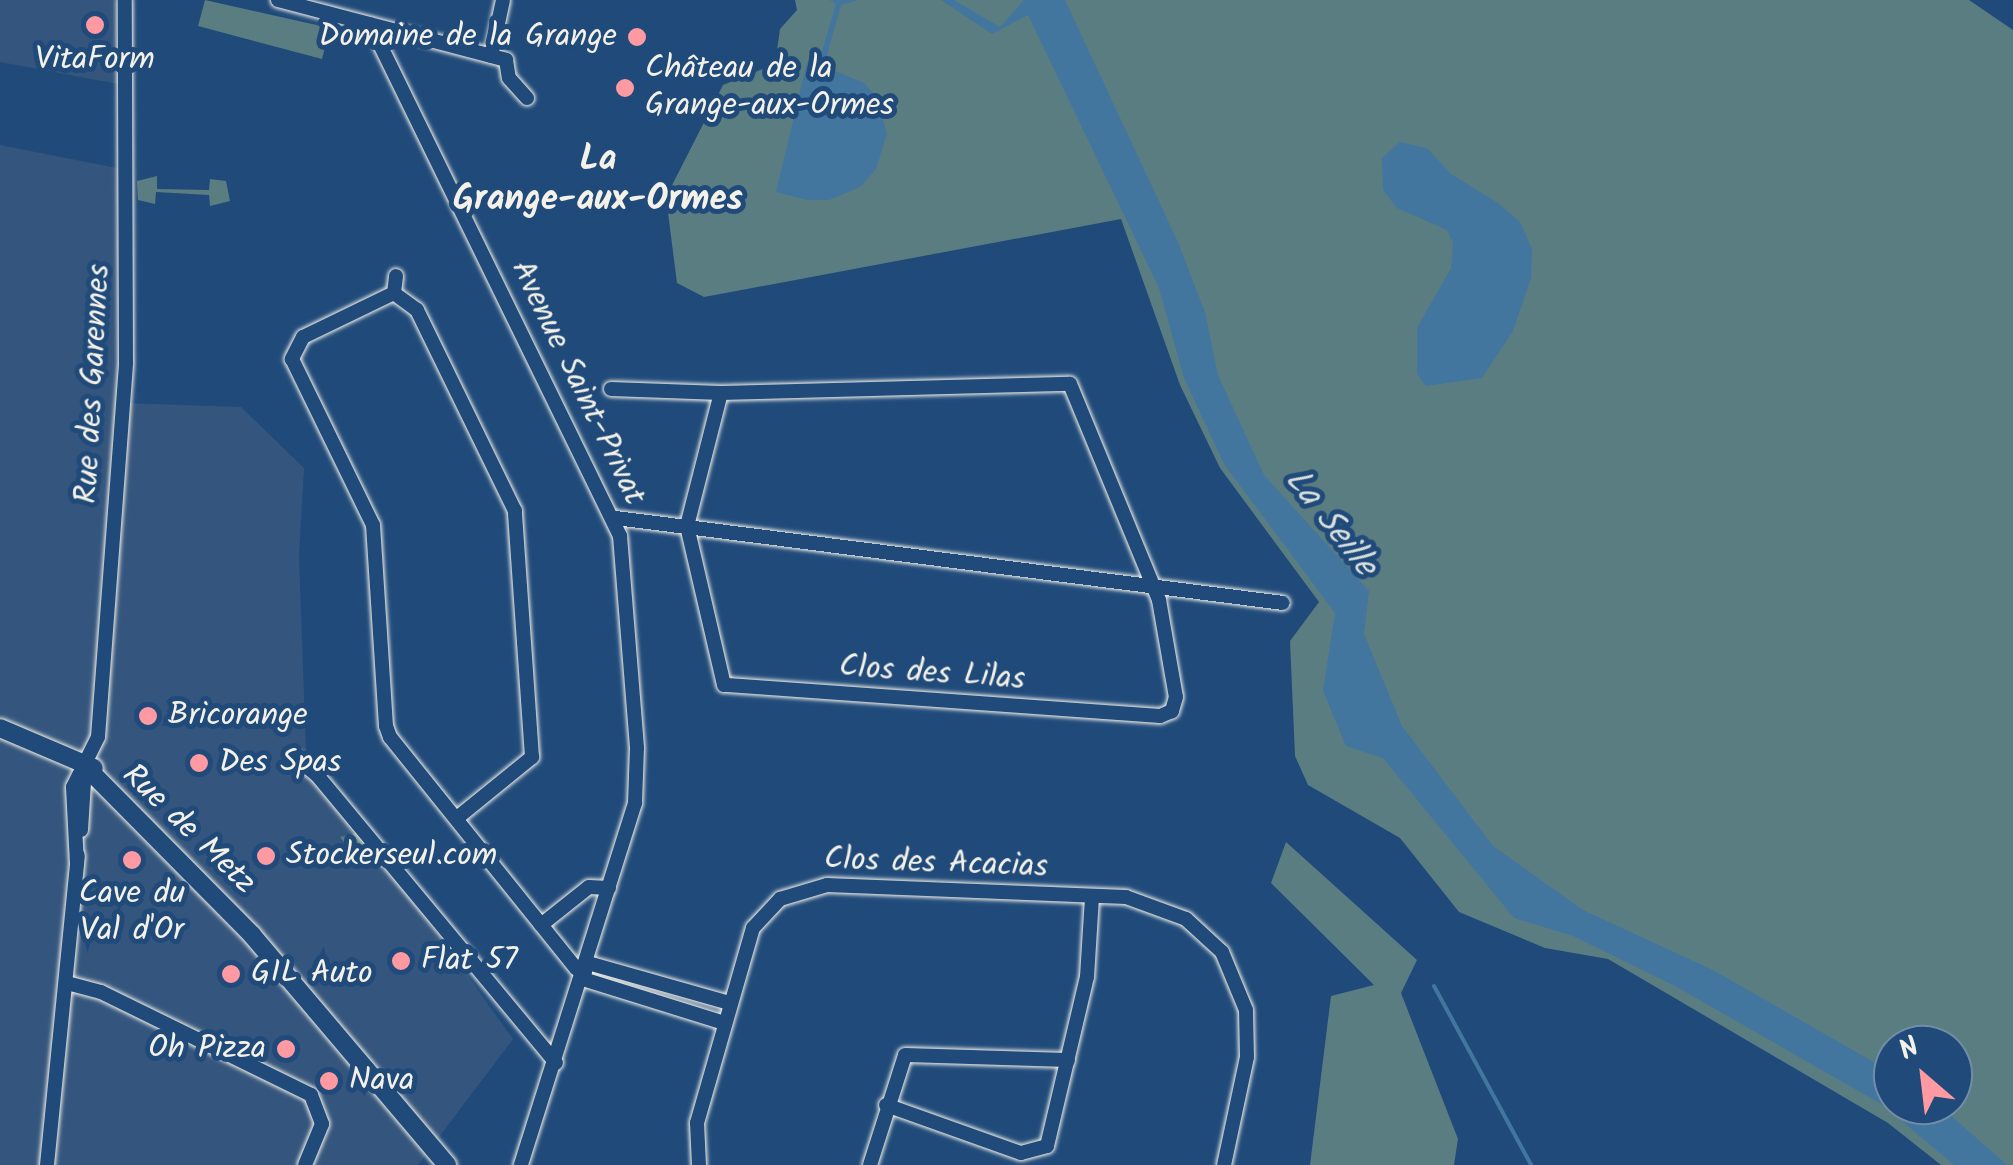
<!DOCTYPE html>
<meta charset="utf-8">
<style>
body{margin:0}
#map{position:relative;width:2013px;height:1165px;overflow:hidden;background:#1f4a7a;font-family:Kalam,sans-serif}
div>[style]{position:absolute}
.built>*{inset:0;background:#34557d}
.green>*{inset:0;background:#5a7d82}
.water>*{inset:0;background:#42769f}
.stream>*{height:4px;margin:-2px;padding:0 2px;transform-origin:2px;border-radius:2px;background:#42769f}
.roads{filter:drop-shadow(0 0 2px #f4f1e8) drop-shadow(0 0 2px #f4f1e8)}
.minor>*{height:14px;margin:-7px;padding:0 7px;transform-origin:7px;border-radius:7px;background:#1f4a7a}
.major>*{height:18px;margin:-9px;padding:0 9px;transform-origin:9px;border-radius:9px;background:#1f4a7a}
.dots>*{width:28px;height:28px;translate:-50% -50%;box-sizing:border-box;border:5px solid #1f4a7a;border-radius:50%}
span{translate:-50% -50%;white-space:nowrap;text-align:center;line-height:1.15;-webkit-text-stroke:10px #1f4a7a;paint-order:stroke}
.poi-label{font-size:32px;color:#f4f1e8}
.right{translate:-100% -50%;text-align:right}
.left{translate:0 -50%;text-align:left}
.street-label{font-size:32px;color:#f4f1e8}
.neighbourhood-label{font-size:35px;color:#f4f1e8;font-weight:700}
.water-label{font-size:35px;color:#d9dfdd;font-style:italic}
.north{position:absolute;left:1873px;top:1025px;width:100px;height:100px;box-sizing:border-box;background:#1f4a7a;border:2px solid #748da6;border-radius:50%;rotate:332deg;font-size:28px;font-weight:700;line-height:40px;text-align:center;color:#f4f1e8}
.north::after{content:'';display:block;margin:auto;width:35px;height:45px;background:#ff9aa2;clip-path:polygon(50% 0,100% 100%,50% 72%,0 100%)}
</style>
<div id="map">
<div class="built">
<div style="clip-path:polygon(0 0,115px 0,118px 84px,0 62px)"></div>
<div style="clip-path:polygon(0 145px,127px 170px,124px 403px,241px 407px,304px 468px,299px 556px,306px 749px,513px 1039px,418px 1165px,0 1165px)"></div>
</div>
<div class="green">
<div style="clip-path:polygon(205px 0,330px 28px,322px 59px,198px 26px)"></div>
<div style="clip-path:polygon(evenodd,795px 0,1969px 0,2013px 30px,2013px 1165px,1941px 1165px,1888px 1123px,1608px 959px,1545px 948px,1459px 912px,1400px 838px,1308px 785px,1295px 756px,1290px 641px,1319px 602px,1220px 468px,1180px 385px,1121px 219px,704px 297px,677px 283px,666px 197px,723px 85px,775px 64px,780px 29px,797px 10px,795px 0,1893px 1045px,1953px 1045px,1953px 1105px,1893px 1105px,1893px 1045px)"></div>
<div style="clip-path:polygon(157px 176px,157px 189px,209px 190px,210px 179px,226px 181px,230px 201px,210px 206px,209px 195px,156px 192px,155px 204px,138px 200px,137px 181px)"></div>
<div style="clip-path:polygon(356px 833px,383px 865px,383px 868px,347px 866px,348px 847px,340px 837px)"></div>
<div style="clip-path:polygon(1286px 842px,1417px 960px,1401px 993px,1458px 1139px,1454px 1165px,1310px 1165px,1331px 996px,1374px 985px,1271px 883px)"></div>
</div>
<div class="water">
<div style="clip-path:polygon(830px 0,858px 0,841px 5px,824px 66px,864px 83px,875px 95px,887px 133px,876px 169px,860px 187px,829px 200px,807px 200px,776px 192px,807px 62px,820px 58px,836px 4px)"></div>
<div style="clip-path:polygon(941px 0,954px 0,1000px 27px,1024px 0,1065px 0,1177px 240px,1205px 312px,1218px 375px,1264px 475px,1369px 591px,1364px 634px,1402px 726px,1493px 846px,1583px 910px,1713px 970px,1872px 1061px,1893px 1074px,1893px 1105px,1939px 1105px,2007px 1165px,1954px 1165px,1883px 1105px,1675px 986px,1573px 936px,1514px 918px,1383px 758px,1346px 746px,1323px 691px,1335px 613px,1224px 464px,1184px 378px,1159px 288px,1028px 15px,992px 34px)"></div>
<div style="clip-path:polygon(1400px 142px,1427px 148px,1451px 174px,1498px 203px,1520px 222px,1532px 249px,1531px 278px,1513px 331px,1482px 378px,1426px 386px,1417px 374px,1417px 328px,1451px 268px,1453px 243px,1447px 230px,1397px 208px,1383px 190px,1382px 158px)"></div>
</div>
<div class="stream">
<div style="left:1434px;top:986px;width:204px;rotate:61.5deg"></div>
</div>
<div class="roads">
<div class="minor">
<div style="left:278px;top:0;width:236px;rotate:14.7deg"></div>
<div style="left:506px;top:60px;width:18px;rotate:81deg"></div>
<div style="left:509px;top:78px;width:27px;rotate:48deg"></div>
<div style="left:370px;top:24px;width:570px;rotate:63.97deg"></div>
<div style="left:620px;top:536px;width:213px;rotate:85.4deg"></div>
<div style="left:637px;top:748px;width:55px;rotate:92.1deg"></div>
<div style="left:635px;top:803px;width:380px;rotate:107.5deg"></div>
<div style="left:491px;top:56px;width:57px;rotate:-77.9deg"></div>
<div style="left:394px;top:293px;width:17px;rotate:-83deg"></div>
<div style="left:611px;top:389px;width:110px;rotate:2.1deg"></div>
<div style="left:721px;top:393px;width:349px;rotate:-1.5deg"></div>
<div style="left:1070px;top:384px;width:234px;rotate:67.6deg"></div>
<div style="left:1159px;top:600px;width:98px;rotate:80.1deg"></div>
<div style="left:1176px;top:697px;width:15px;rotate:106deg"></div>
<div style="left:1172px;top:711px;width:13px;rotate:157deg"></div>
<div style="left:1160px;top:716px;width:437px;rotate:-175.9deg"></div>
<div style="left:724px;top:685px;width:163px;rotate:-103.1deg"></div>
<div style="left:687px;top:526px;width:137px;rotate:-75.7deg"></div>
<div style="left:616px;top:518px;width:672px;rotate:7.26deg"></div>
<div style="left:296px;top:758px;width:27px;rotate:39deg"></div>
<div style="left:317px;top:775px;width:374px;rotate:50.3deg"></div>
<div style="left:457px;top:818px;width:97px;rotate:-39.1deg"></div>
<div style="left:532px;top:757px;width:247px;rotate:-94deg"></div>
<div style="left:515px;top:511px;width:224px;rotate:-116deg"></div>
<div style="left:417px;top:310px;width:29px;rotate:-144deg"></div>
<div style="left:394px;top:293px;width:101px;rotate:154.2deg"></div>
<div style="left:303px;top:337px;width:25px;rotate:117deg"></div>
<div style="left:292px;top:359px;width:185px;rotate:64deg"></div>
<div style="left:373px;top:525px;width:201px;rotate:86.3deg"></div>
<div style="left:386px;top:726px;width:12px;rotate:70deg"></div>
<div style="left:390px;top:737px;width:297px;rotate:51.2deg"></div>
<div style="left:576px;top:968px;width:10px;rotate:24deg"></div>
<div style="left:81px;top:830px;width:63px;rotate:-86.4deg"></div>
<div style="left:77px;top:864px;width:77px;rotate:-93deg"></div>
<div style="left:73px;top:787px;width:56px;rotate:-63.4deg"></div>
<div style="left:98px;top:737px;width:375px;rotate:-85.7deg"></div>
<div style="left:126px;top:363px;width:363px;rotate:-90.2deg"></div>
<div style="left:541px;top:925px;width:61px;rotate:-38.4deg"></div>
<div style="left:589px;top:887px;width:20px;rotate:3deg"></div>
<div style="left:588px;top:963px;width:147px;rotate:15.8deg"></div>
<div style="left:583px;top:979px;width:148px;rotate:17.3deg"></div>
<div style="left:67px;top:983px;width:35px;rotate:15deg"></div>
<div style="left:101px;top:992px;width:234px;rotate:26.1deg"></div>
<div style="left:311px;top:1095px;width:31px;rotate:69deg"></div>
<div style="left:322px;top:1124px;width:44px;rotate:112.5deg"></div>
<div style="left:886px;top:1105px;width:143px;rotate:19.6deg"></div>
<div style="left:1021px;top:1153px;width:27px;rotate:-15deg"></div>
<div style="left:1047px;top:1146px;width:174px;rotate:-76.7deg"></div>
<div style="left:1087px;top:977px;width:80px;rotate:-86.4deg"></div>
<div style="left:47px;top:1165px;width:311px;rotate:-84.3deg"></div>
<div style="left:699px;top:1165px;width:42px;rotate:-92.7deg"></div>
<div style="left:697px;top:1123px;width:203px;rotate:-74deg"></div>
<div style="left:753px;top:928px;width:40px;rotate:-47deg"></div>
<div style="left:780px;top:899px;width:49px;rotate:-16.6deg"></div>
<div style="left:827px;top:885px;width:299px;rotate:2.3deg"></div>
<div style="left:1126px;top:897px;width:64px;rotate:20.1deg"></div>
<div style="left:1186px;top:919px;width:49px;rotate:42.5deg"></div>
<div style="left:1222px;top:952px;width:63px;rotate:67.5deg"></div>
<div style="left:1246px;top:1010px;width:47px;rotate:88.8deg"></div>
<div style="left:1247px;top:1057px;width:110px;rotate:102deg"></div>
<div style="left:870px;top:1165px;width:115px;rotate:-72.3deg"></div>
<div style="left:905px;top:1055px;width:163px;rotate:1.8deg"></div>
</div>
<div class="major">
<div style="left:0;top:728px;width:102px;rotate:23.1deg"></div>
<div style="left:85px;top:766px;width:238px;rotate:45.3deg"></div>
<div style="left:252px;top:935px;width:302px;rotate:49.7deg"></div>
</div>
</div>
<div class="dots">
<div style="left:95px;top:25px;background:#ff9aa2"></div>
<div style="left:637px;top:37px;background:#ff9aa2"></div>
<div style="left:625px;top:88px;background:#ff9aa2"></div>
<div style="left:148px;top:716px;background:#ff9aa2"></div>
<div style="left:199px;top:763px;background:#ff9aa2"></div>
<div style="left:266px;top:856px;background:#ff9aa2"></div>
<div style="left:132px;top:860px;background:#ff9aa2"></div>
<div style="left:401px;top:961px;background:#ff9aa2"></div>
<div style="left:231px;top:974px;background:#ff9aa2"></div>
<div style="left:286px;top:1049px;background:#ff9aa2"></div>
<div style="left:329px;top:1081px;background:#ff9aa2"></div>
</div>
<div class="poi-label">
<span class="right" style="left:617px;top:37px">Domaine de la Grange</span>
<span style="left:95px;top:60px">VitaForm</span>
<span class="left" style="left:645px;top:88px">Château de la<br>Grange-aux-Ormes</span>
<span class="left" style="left:168px;top:716px">Bricorange</span>
<span class="left" style="left:219px;top:763px">Des Spas</span>
<span class="left" style="left:286px;top:856px">Stockerseul.com</span>
<span style="left:132px;top:913px">Cave du<br>Val d'Or</span>
<span class="left" style="left:421px;top:961px">Flat 57</span>
<span class="left" style="left:251px;top:974px">GIL Auto</span>
<span class="right" style="left:266px;top:1049px">Oh Pizza</span>
<span class="left" style="left:349px;top:1081px">Nava</span>
</div>
<div class="street-label">
<span style="left:577px;top:383px;rotate:64deg">Avenue Saint-Privat</span>
<span style="left:94px;top:384px;rotate:-87deg">Rue des Garennes</span>
<span style="left:932px;top:674px;rotate:4deg">Clos des Lilas</span>
<span style="left:188px;top:830px;rotate:44deg">Rue de Metz</span>
<span style="left:936px;top:864px;rotate:2deg">Clos des Acacias</span>
</div>
<div class="neighbourhood-label">
<span style="left:598px;top:180px">La<br>Grange-aux-Ormes</span>
</div>
<div class="water-label">
<span style="left:1330px;top:523px;rotate:52deg">La Seille</span>
</div>
<div class="north">N</div>
</div>
